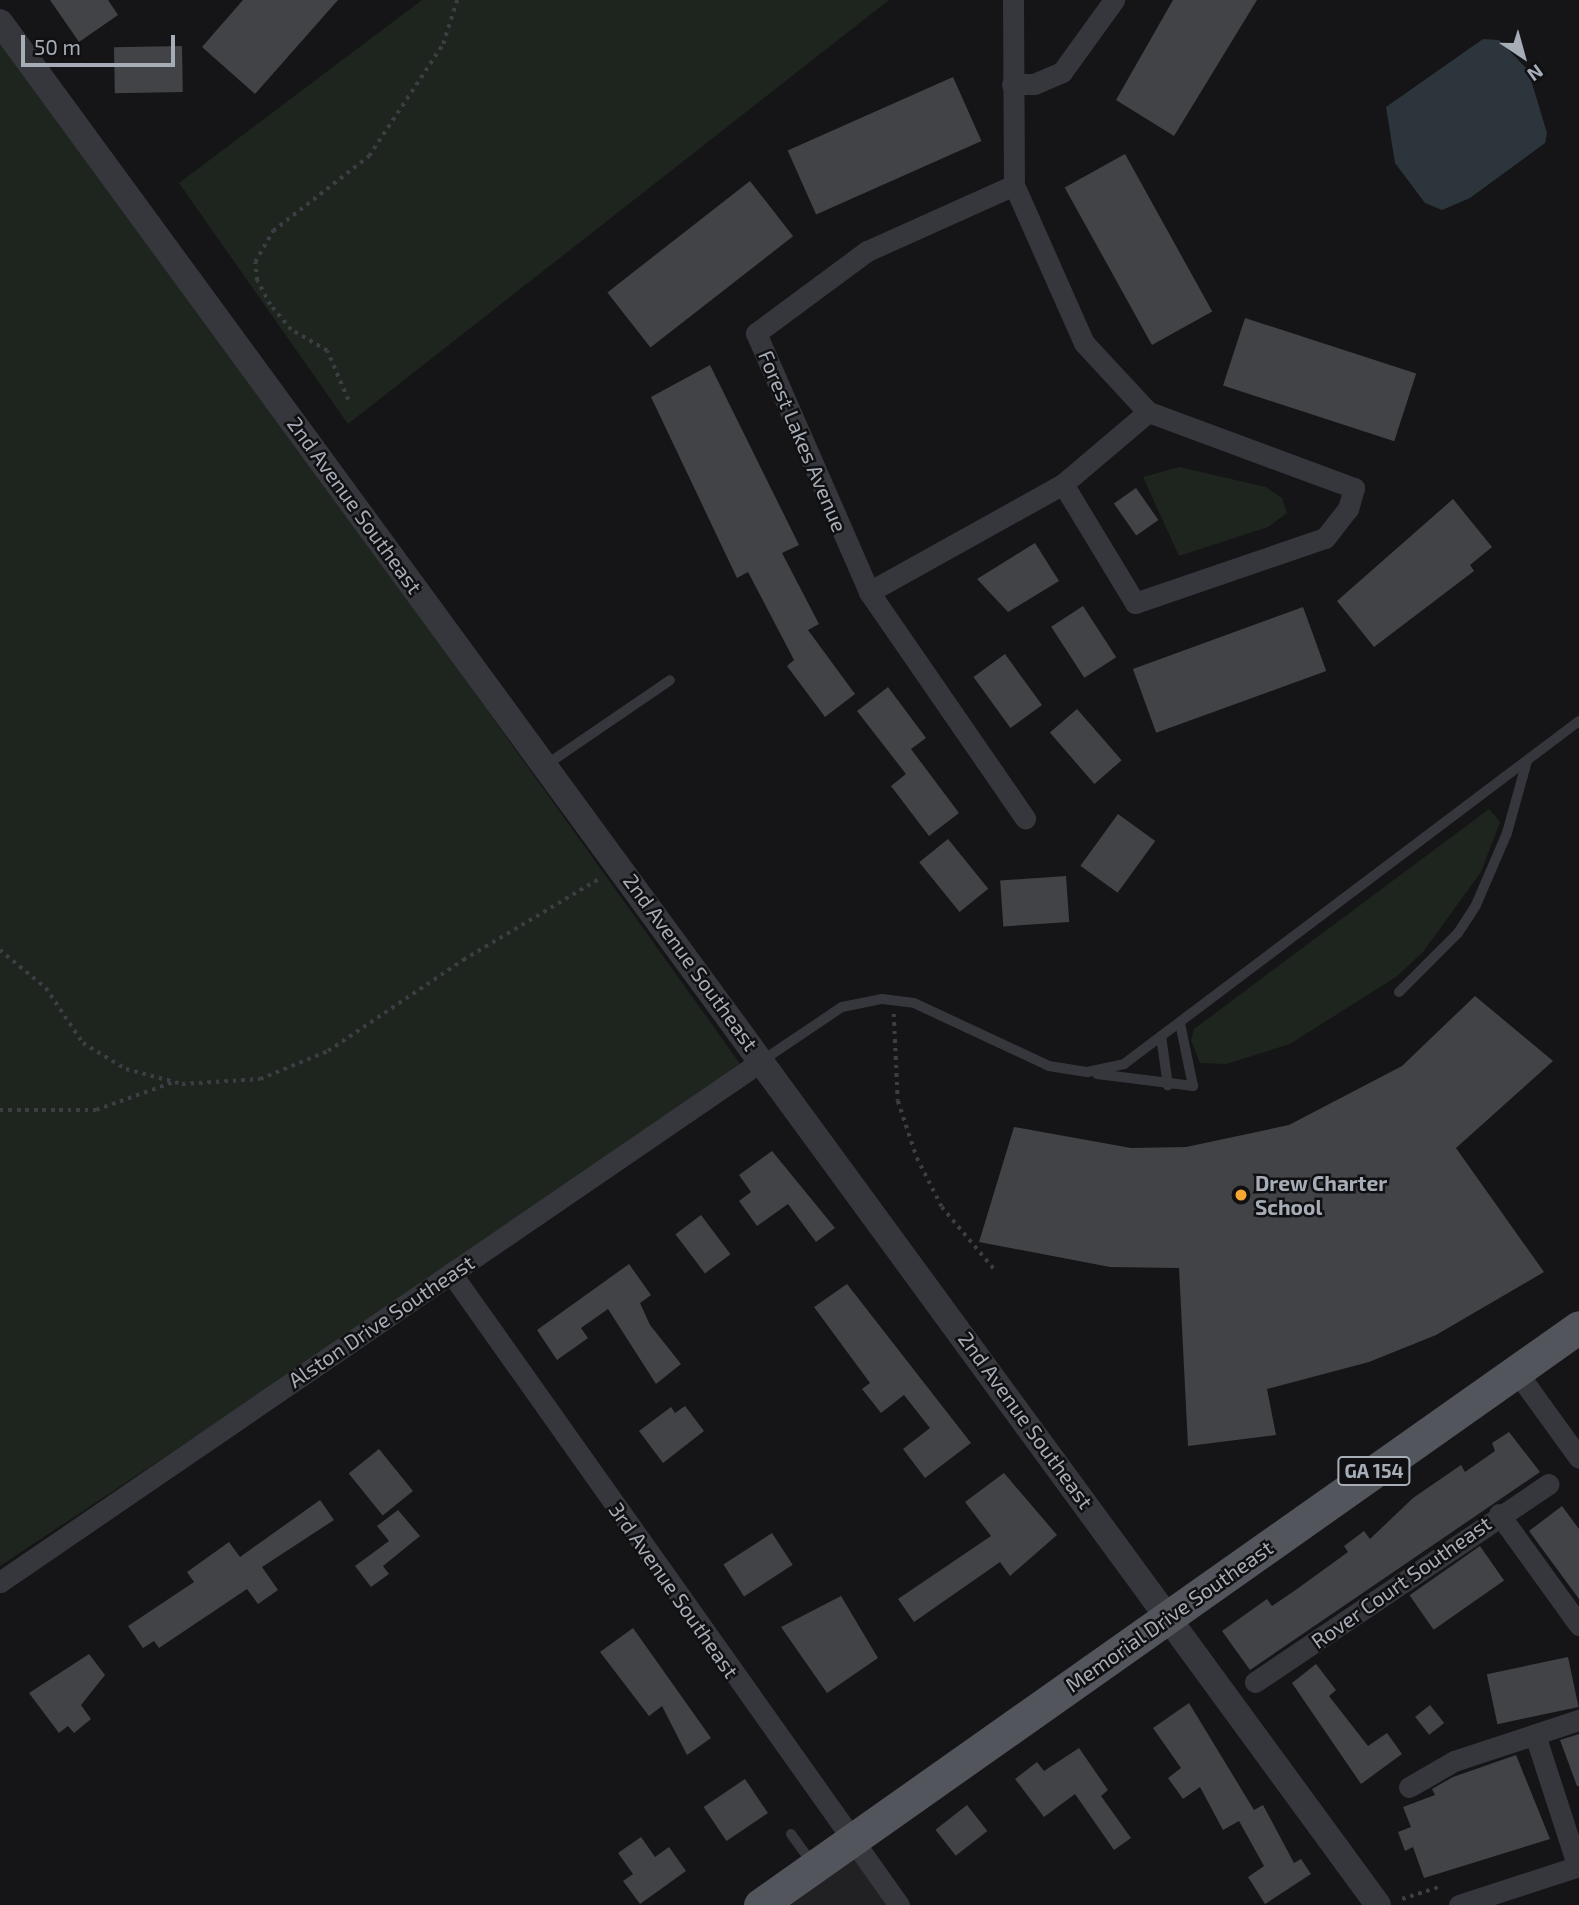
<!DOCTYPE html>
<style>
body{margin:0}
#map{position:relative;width:1579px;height:1905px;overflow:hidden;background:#151517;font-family:"Exo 2",sans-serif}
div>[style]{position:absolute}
.built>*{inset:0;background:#212124}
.green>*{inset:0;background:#1d251e}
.water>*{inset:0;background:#2b353b}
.building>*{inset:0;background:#414347;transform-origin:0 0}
.path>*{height:3.5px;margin-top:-1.75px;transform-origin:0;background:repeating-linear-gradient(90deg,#3c3e43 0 3.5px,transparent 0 8.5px)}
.service>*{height:10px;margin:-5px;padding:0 5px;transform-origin:5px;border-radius:5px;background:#36373c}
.minor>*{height:21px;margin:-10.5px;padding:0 10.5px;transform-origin:10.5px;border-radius:10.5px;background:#36373c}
.tertiary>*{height:26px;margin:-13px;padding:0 13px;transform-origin:13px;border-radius:13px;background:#36373c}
.primary>*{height:33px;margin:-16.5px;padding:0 16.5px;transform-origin:16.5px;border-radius:16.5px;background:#52555b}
.dots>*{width:19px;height:19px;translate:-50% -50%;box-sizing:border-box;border:4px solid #101012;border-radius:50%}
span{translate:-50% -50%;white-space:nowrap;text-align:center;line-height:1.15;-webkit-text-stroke:5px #101012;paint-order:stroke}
.shield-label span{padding:2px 5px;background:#101012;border:2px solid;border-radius:5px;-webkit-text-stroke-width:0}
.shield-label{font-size:19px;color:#a7adb7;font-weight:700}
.street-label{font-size:21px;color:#a7adb7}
.poi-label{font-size:21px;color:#a7adb7;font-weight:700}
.left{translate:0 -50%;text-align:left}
.north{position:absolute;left:1488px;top:21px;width:70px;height:70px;-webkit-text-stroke:5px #101012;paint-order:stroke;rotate:144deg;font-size:19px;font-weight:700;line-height:28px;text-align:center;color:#a7adb7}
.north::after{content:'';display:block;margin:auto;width:24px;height:32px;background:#a7adb7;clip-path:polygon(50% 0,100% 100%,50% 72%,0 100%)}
.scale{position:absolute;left:21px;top:35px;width:154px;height:32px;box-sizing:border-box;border:4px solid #a7adb7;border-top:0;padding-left:9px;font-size:21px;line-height:24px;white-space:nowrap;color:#a7adb7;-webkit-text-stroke:5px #101012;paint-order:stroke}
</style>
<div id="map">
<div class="built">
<div style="clip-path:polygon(855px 1852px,892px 1905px,780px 1905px)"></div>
</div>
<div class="green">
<div style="clip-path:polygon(422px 0,889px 0,348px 424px,179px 183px)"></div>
<div style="clip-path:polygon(0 29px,746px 1072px,0 1566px)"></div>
<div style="clip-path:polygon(1179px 467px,1266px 487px,1282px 498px,1287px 513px,1268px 527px,1179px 556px,1143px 477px)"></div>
<div style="clip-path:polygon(1489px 809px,1500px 822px,1481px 872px,1423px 952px,1396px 977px,1290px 1044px,1226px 1064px,1200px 1063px,1191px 1040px,1194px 1029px)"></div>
</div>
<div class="water">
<div style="clip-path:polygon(1483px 39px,1499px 40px,1528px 70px,1547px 133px,1545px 143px,1470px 198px,1442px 210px,1425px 203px,1395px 163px,1386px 107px)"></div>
</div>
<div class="building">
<div style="clip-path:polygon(50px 0,108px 0,118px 15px,79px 42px)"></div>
<div style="clip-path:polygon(243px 0,338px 0,255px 94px,202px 47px)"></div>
<div style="clip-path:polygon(1173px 0,1257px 0,1174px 136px,1116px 100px)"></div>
<div style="left:182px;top:46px;width:46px;height:68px;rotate:89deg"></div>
<div style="left:953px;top:77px;width:70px;height:181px;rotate:66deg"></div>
<div style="left:1125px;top:154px;width:180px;height:69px;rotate:61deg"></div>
<div style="left:750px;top:181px;width:70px;height:181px;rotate:52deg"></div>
<div style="left:1245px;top:318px;width:180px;height:71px;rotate:18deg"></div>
<div style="clip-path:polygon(710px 365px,799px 545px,782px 553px,819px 624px,808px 630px,855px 694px,825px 717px,787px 666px,794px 660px,748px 572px,737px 578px,651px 397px)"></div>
<div style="left:1136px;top:488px;width:39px;height:27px;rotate:55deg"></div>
<div style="clip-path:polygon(1453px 499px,1492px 547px,1470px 565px,1474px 571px,1374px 647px,1337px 601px)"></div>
<div style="clip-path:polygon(1035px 543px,1059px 581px,1008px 612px,977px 579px)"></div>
<div style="left:1083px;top:606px;width:61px;height:38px;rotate:57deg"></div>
<div style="left:1303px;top:607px;width:68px;height:181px;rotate:70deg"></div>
<div style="left:1005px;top:654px;width:63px;height:39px;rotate:54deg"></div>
<div style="clip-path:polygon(888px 687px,926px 738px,911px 749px,959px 813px,929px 836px,891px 786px,906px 774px,857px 711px)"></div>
<div style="left:1077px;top:709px;width:68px;height:36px;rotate:49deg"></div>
<div style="left:1118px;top:814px;width:46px;height:64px;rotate:36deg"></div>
<div style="left:948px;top:839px;width:64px;height:37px;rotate:51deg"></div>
<div style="left:1066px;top:876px;width:46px;height:66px;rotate:86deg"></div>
<div style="clip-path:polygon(1475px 996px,1553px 1061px,1456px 1148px,1544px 1272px,1436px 1335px,1369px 1362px,1267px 1389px,1276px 1435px,1188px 1446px,1179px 1268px,1110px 1267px,979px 1242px,1014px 1127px,1131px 1148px,1186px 1147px,1289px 1125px,1402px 1066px)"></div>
<div style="clip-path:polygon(772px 1151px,835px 1228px,816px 1242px,788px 1204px,757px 1226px,739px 1201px,751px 1192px,739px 1175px)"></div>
<div style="left:701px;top:1215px;width:49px;height:32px;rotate:53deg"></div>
<div style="clip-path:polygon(629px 1264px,651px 1295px,640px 1303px,650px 1325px,681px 1364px,656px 1384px,608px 1309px,581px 1328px,588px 1338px,557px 1360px,537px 1330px)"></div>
<div style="clip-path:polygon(847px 1284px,971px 1443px,925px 1478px,903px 1449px,930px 1428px,904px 1395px,881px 1413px,862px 1389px,870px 1383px,814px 1307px)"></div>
<div style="clip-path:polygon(685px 1406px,704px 1431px,663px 1463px,639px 1431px,671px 1407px,675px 1413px)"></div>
<div style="clip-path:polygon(1509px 1432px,1540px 1472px,1250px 1670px,1222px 1631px,1267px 1599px,1272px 1606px,1297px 1589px,1348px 1552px,1344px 1546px,1364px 1531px,1370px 1539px,1413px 1498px,1461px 1465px,1465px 1472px,1495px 1451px,1492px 1443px)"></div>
<div style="left:379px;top:1449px;width:54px;height:39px;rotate:51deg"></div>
<div style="clip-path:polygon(1004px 1473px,1057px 1535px,1010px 1576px,1000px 1562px,914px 1622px,898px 1599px,991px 1536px,965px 1502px)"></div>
<div style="clip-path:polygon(320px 1500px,334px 1520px,262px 1567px,278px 1590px,258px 1604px,247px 1589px,159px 1648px,154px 1641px,143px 1648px,128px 1626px,194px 1582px,187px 1572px,229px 1542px,240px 1557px)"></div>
<div style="clip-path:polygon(1562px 1506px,1579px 1529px,1579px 1599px,1529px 1531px)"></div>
<div style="clip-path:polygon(398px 1510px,420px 1536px,383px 1566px,389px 1574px,371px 1587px,355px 1566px,389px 1541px,377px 1526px)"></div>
<div style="left:772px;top:1533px;width:38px;height:58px;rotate:57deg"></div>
<div style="left:1480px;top:1546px;width:42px;height:86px;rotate:55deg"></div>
<div style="clip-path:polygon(841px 1596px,878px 1658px,827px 1693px,781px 1627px)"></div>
<div style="clip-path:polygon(633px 1628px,711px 1738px,687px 1755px,662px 1706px,649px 1716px,600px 1652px)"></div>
<div style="clip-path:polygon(89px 1654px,105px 1675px,81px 1705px,91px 1719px,74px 1733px,68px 1726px,59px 1733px,29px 1693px)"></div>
<div style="left:1568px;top:1657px;width:51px;height:83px;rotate:78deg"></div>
<div style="clip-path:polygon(1316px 1664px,1336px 1690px,1329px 1696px,1368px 1746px,1387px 1733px,1402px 1754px,1361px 1784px,1292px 1683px)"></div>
<div style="clip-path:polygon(1189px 1703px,1254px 1810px,1263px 1805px,1294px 1863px,1301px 1859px,1311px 1874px,1265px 1904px,1248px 1877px,1264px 1866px,1239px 1821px,1223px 1830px,1200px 1787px,1183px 1799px,1168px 1778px,1181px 1768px,1153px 1728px)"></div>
<div style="left:1430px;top:1705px;width:23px;height:19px;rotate:52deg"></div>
<div style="clip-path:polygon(1579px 1734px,1579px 1786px,1577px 1786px,1560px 1740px)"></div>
<div style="clip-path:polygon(1079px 1748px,1108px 1790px,1101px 1796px,1131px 1838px,1114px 1850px,1075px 1794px,1044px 1817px,1015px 1779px,1037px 1762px,1044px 1771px)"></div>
<div style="clip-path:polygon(1516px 1755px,1550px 1839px,1424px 1878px,1413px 1847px,1405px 1851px,1398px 1832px,1411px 1827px,1403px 1807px,1435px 1795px,1432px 1789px,1453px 1777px)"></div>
<div style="left:745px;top:1779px;width:41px;height:50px;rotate:56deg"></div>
<div style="left:967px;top:1805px;width:33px;height:40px;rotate:52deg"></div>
<div style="clip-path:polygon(641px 1837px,655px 1857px,669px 1847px,686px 1871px,640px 1904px,623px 1881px,633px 1874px,618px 1853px)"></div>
</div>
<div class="path">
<div style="left:348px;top:400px;width:53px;rotate:-113.2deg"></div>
<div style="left:327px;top:351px;width:42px;rotate:-149.7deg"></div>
<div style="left:291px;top:330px;width:33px;rotate:-130deg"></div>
<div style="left:270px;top:305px;width:27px;rotate:-118deg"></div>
<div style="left:257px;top:281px;width:19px;rotate:-96deg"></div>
<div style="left:255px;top:262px;width:36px;rotate:-60deg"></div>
<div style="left:273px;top:231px;width:122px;rotate:-38deg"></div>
<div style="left:369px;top:156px;width:134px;rotate:-56.5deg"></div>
<div style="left:443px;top:44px;width:46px;rotate:-72.3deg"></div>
<div style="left:0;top:950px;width:60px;rotate:39.6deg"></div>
<div style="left:46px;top:988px;width:66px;rotate:56.1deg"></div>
<div style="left:83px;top:1043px;width:50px;rotate:31.2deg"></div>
<div style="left:126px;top:1069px;width:58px;rotate:15deg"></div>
<div style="left:182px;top:1084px;width:78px;rotate:-3.7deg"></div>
<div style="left:260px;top:1079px;width:74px;rotate:-22.4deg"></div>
<div style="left:328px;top:1051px;width:163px;rotate:-34deg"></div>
<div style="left:463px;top:960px;width:158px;rotate:-30.8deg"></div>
<div style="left:894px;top:1014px;width:87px;rotate:87.4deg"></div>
<div style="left:898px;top:1101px;width:60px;rotate:71.6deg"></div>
<div style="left:917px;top:1158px;width:55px;rotate:63deg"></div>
<div style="left:942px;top:1207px;width:81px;rotate:50deg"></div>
<div style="left:0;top:1110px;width:96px"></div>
<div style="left:96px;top:1110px;width:80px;rotate:-19.8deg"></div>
<div style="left:1402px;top:1899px;width:40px;rotate:-18deg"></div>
</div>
<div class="service">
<div style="left:546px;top:765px;width:150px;rotate:-34.4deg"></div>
<div style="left:1399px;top:992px;width:83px;rotate:-45deg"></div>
<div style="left:1458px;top:933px;width:33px;rotate:-57deg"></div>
<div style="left:1476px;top:905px;width:78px;rotate:-66.7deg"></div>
<div style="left:1507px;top:833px;width:75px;rotate:-74.5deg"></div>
<div style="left:1161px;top:1036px;width:50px;rotate:82deg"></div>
<div style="left:763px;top:1060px;width:95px;rotate:-33.9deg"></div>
<div style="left:842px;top:1007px;width:41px;rotate:-11.3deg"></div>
<div style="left:882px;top:999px;width:32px;rotate:7deg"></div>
<div style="left:914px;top:1003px;width:149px;rotate:25deg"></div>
<div style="left:1049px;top:1066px;width:38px;rotate:9deg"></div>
<div style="left:1087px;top:1072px;width:38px;rotate:-12deg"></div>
<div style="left:1124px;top:1064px;width:570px;rotate:-37.01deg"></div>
<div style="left:1097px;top:1074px;width:97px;rotate:7.1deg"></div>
<div style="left:1193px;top:1086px;width:64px;rotate:-101.7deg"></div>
<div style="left:791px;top:1834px;width:36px;rotate:54deg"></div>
</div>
<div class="minor">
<div style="left:1013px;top:0;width:185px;rotate:89.7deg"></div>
<div style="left:1014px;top:185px;width:161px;rotate:155.8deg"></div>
<div style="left:867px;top:251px;width:138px;rotate:143.5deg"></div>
<div style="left:756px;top:333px;width:283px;rotate:66.4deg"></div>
<div style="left:869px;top:592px;width:275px;rotate:55.4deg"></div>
<div style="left:1012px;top:84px;width:22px"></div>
<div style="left:1034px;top:84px;width:30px;rotate:-23deg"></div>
<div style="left:1062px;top:72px;width:89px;rotate:-54.2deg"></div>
<div style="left:1063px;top:484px;width:139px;rotate:58.8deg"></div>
<div style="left:1135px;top:603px;width:201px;rotate:-18.9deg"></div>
<div style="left:1325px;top:538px;width:37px;rotate:-52deg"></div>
<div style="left:1348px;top:509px;width:22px;rotate:-74deg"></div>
<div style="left:1354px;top:488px;width:220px;rotate:-159.7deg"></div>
<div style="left:869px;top:592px;width:222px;rotate:-29.1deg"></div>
<div style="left:1063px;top:484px;width:111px;rotate:-40.3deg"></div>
<div style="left:1148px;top:412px;width:94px;rotate:-132.8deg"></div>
<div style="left:1084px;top:343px;width:173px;rotate:-113.9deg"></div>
<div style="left:451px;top:1273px;width:775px;rotate:54.67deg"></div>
<div style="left:1516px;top:1371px;width:107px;rotate:54.1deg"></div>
<div style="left:1499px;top:1514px;width:137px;rotate:54.2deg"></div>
<div style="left:0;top:1582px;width:924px;rotate:-34.38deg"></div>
<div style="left:1255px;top:1682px;width:354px;rotate:-34deg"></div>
<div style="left:1535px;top:1735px;width:139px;rotate:72deg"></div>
<div style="left:1409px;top:1787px;width:52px;rotate:-30deg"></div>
<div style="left:1454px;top:1761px;width:132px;rotate:-18.2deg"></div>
<div style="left:1459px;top:1905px;width:126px;rotate:-18deg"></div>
</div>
<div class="tertiary">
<div style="left:0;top:22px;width:2333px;rotate:53.8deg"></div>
</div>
<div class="primary">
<div style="left:760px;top:1905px;width:1002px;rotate:-35.21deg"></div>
</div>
<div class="dots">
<div style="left:1241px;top:1195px;background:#f4a730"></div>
</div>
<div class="shield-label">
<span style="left:1374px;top:1471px">GA 154</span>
</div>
<div class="street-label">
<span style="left:803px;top:441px;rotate:67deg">Forest Lakes Avenue</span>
<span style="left:355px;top:505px;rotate:54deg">2nd Avenue Southeast</span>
<span style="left:691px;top:962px;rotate:54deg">2nd Avenue Southeast</span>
<span style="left:381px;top:1321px;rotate:-34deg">Alston Drive Southeast</span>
<span style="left:1026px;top:1420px;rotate:54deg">2nd Avenue Southeast</span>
<span style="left:1401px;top:1582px;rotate:-35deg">Rover Court Southeast</span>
<span style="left:674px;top:1590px;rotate:55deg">3rd Avenue Southeast</span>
<span style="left:1169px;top:1616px;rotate:-35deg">Memorial Drive Southeast</span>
</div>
<div class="poi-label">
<span class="left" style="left:1255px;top:1195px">Drew Charter<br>School</span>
</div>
<div class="north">N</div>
<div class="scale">50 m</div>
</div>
